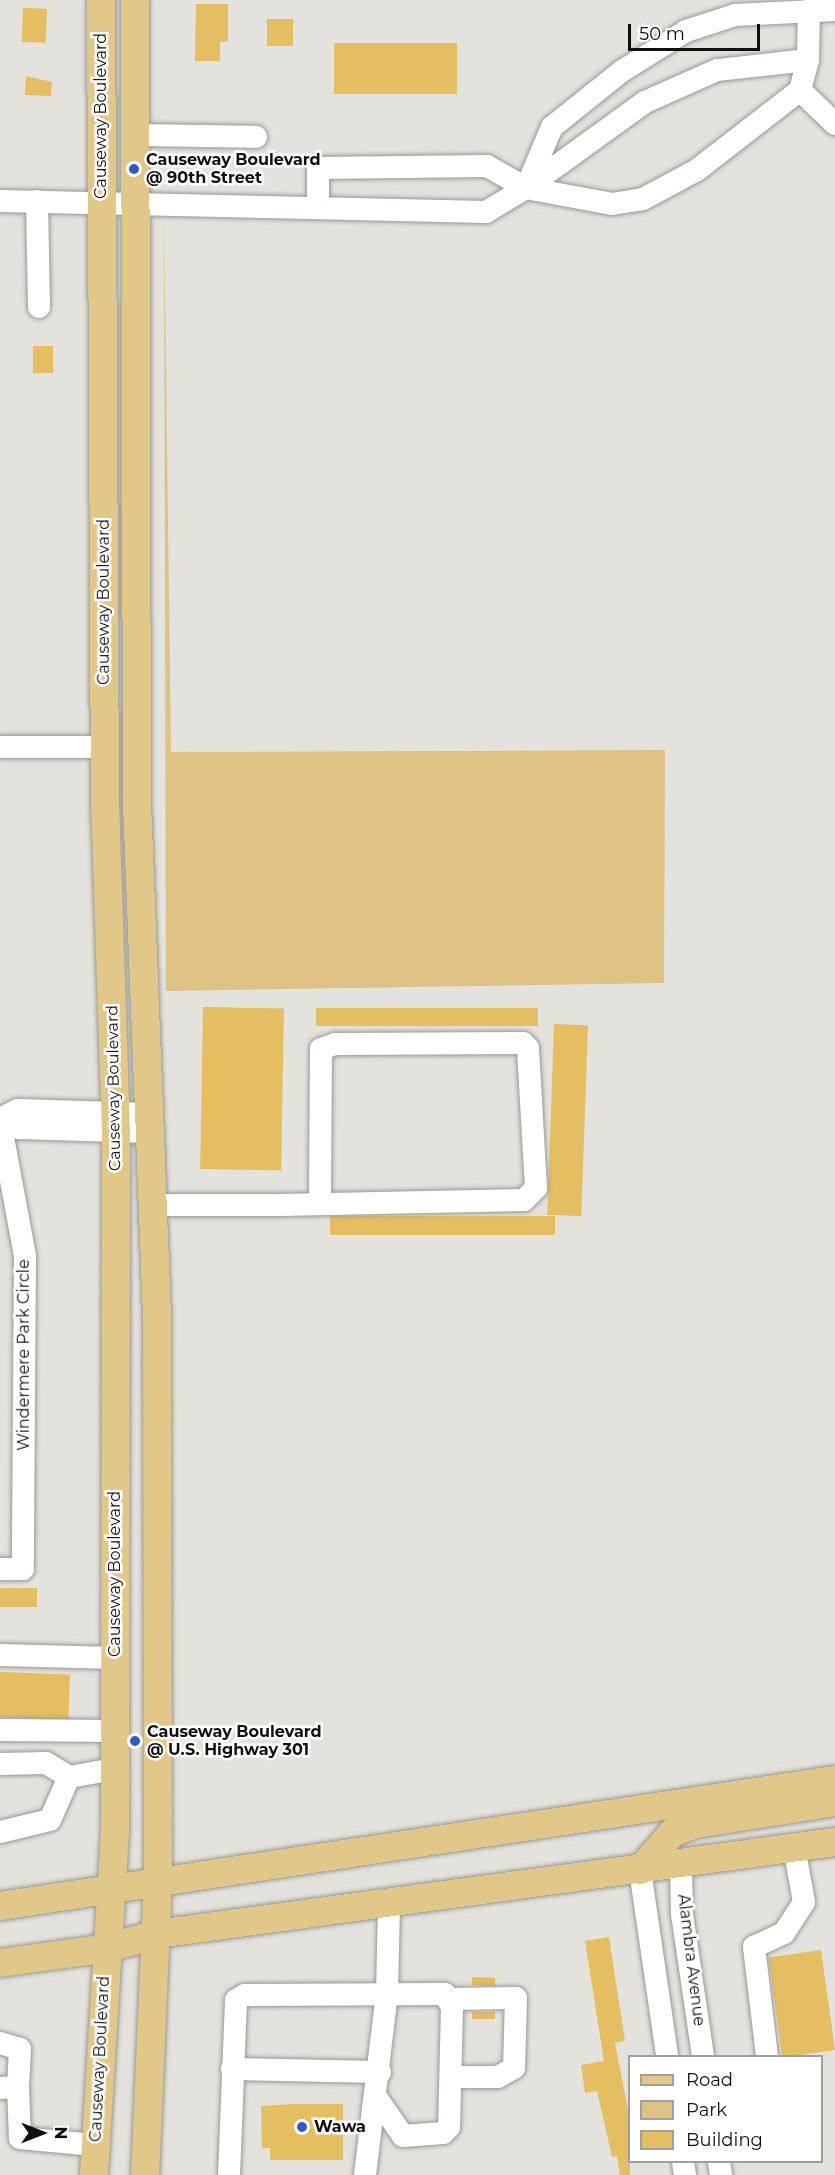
<!DOCTYPE html>
<style>
body{margin:0}
#map{position:relative;width:835px;height:2175px;overflow:hidden;background:#e4e2dd;font-family:Montserrat,sans-serif}
div>[style]{position:absolute}
.green>*{inset:0;background:#dec283}
.building>*{inset:0;background:#e5be62;transform-origin:0 0}
.roads{filter:drop-shadow(0 0 2px #9a9894) drop-shadow(0 0 2px #9a9894)}
.minor>*{height:22px;margin:-11px;padding:0 11px;transform-origin:11px;border-radius:11px;background:#fff}
.major>*{height:28px;margin:-14px;padding:0 14px;transform-origin:14px;border-radius:14px;background:#e2c888}
.dots>*{width:16px;height:16px;translate:-50% -50%;box-sizing:border-box;border:3px solid #fff;border-radius:50%}
span{translate:-50% -50%;white-space:nowrap;text-align:center;line-height:1.15;-webkit-text-stroke:5px #fff;paint-order:stroke}
.street-label{font-size:16px;color:#11100f}
.poi-label{font-size:16px;color:#11100f;font-weight:700}
.left{translate:0 -50%;text-align:left}
.legend{position:absolute;left:628px;top:2055px;width:195px;height:108px;box-sizing:border-box;background:#fff;border:2px solid #a09f9f;margin:0;padding:8px 10px;list-style:none;font-size:18px;color:#11100f}
.legend li{display:flex;align-items:center;gap:12px;height:30px}
.legend b{width:30px;border:2px solid #a09f9f}
.north{position:absolute;left:12px;top:2103px;width:60px;height:60px;-webkit-text-stroke:4px #fff;paint-order:stroke;rotate:90deg;font-size:16px;font-weight:700;line-height:24px;text-align:center;color:#11100f}
.north::after{content:'';display:block;margin:auto;width:21px;height:27px;background:#11100f;clip-path:polygon(50% 0,100% 100%,50% 72%,0 100%)}
.scale{position:absolute;left:628px;top:24px;width:132px;height:27px;box-sizing:border-box;border:3px solid #11100f;border-top:0;padding-left:8px;font-size:18px;line-height:21px;white-space:nowrap;color:#11100f;-webkit-text-stroke:4px #fff;paint-order:stroke}
</style>
<div id="map">
<div class="green">
<div style="clip-path:polygon(164px 212px,171px 752px,665px 750px,664px 983px,166px 991px)"></div>
</div>
<div class="building">
<div style="clip-path:polygon(196px 4px,228px 4px,228px 41px,220px 42px,220px 61px,195px 61px)"></div>
<div style="left:23px;top:8px;width:24px;height:34px;rotate:2deg"></div>
<div style="left:267px;top:19px;width:26px;height:27px"></div>
<div style="left:334px;top:43px;width:123px;height:51px"></div>
<div style="clip-path:polygon(26px 76px,52px 82px,51px 96px,25px 95px)"></div>
<div style="left:33px;top:346px;width:20px;height:27px"></div>
<div style="left:203px;top:1007px;width:81px;height:162px;rotate:1deg"></div>
<div style="left:316px;top:1008px;width:222px;height:18px"></div>
<div style="left:554px;top:1024px;width:34px;height:191px;rotate:2deg"></div>
<div style="left:555px;top:1216px;width:19px;height:225px;rotate:90deg"></div>
<div style="left:0;top:1588px;width:37px;height:19px"></div>
<div style="left:0;top:1672px;width:70px;height:45px;rotate:2deg"></div>
<div style="clip-path:polygon(609px 1937px,625px 2041px,615px 2043px,630px 2120px,630px 2175px,620px 2175px,617px 2156px,612px 2157px,597px 2091px,585px 2093px,581px 2065px,604px 2061px,585px 1941px)"></div>
<div style="left:821px;top:1950px;width:101px;height:53px;rotate:82deg"></div>
<div style="left:472px;top:1977px;width:23px;height:8px;rotate:2deg"></div>
<div style="left:472px;top:2012px;width:23px;height:7px"></div>
<div style="clip-path:polygon(294px 2104px,343px 2104px,343px 2160px,270px 2160px,270px 2148px,262px 2148px,261px 2106px)"></div>
</div>
<div class="roads">
<div class="minor">
<div style="left:808px;top:60px;width:92px;rotate:173.7deg"></div>
<div style="left:717px;top:70px;width:79px;rotate:156deg"></div>
<div style="left:645px;top:102px;width:147px;rotate:144.1deg"></div>
<div style="left:526px;top:188px;width:87px;rotate:10.5deg"></div>
<div style="left:612px;top:204px;width:31px;rotate:-9deg"></div>
<div style="left:643px;top:199px;width:61px;rotate:-28.2deg"></div>
<div style="left:697px;top:170px;width:130px;rotate:-37.8deg"></div>
<div style="left:800px;top:90px;width:31px;rotate:-75deg"></div>
<div style="left:808px;top:60px;width:50px;rotate:-88.9deg"></div>
<div style="left:800px;top:90px;width:49px;rotate:44.2deg"></div>
<div style="left:135px;top:135px;width:121px;rotate:0.9deg"></div>
<div style="left:0;top:201px;width:486px;rotate:1.3deg"></div>
<div style="left:486px;top:212px;width:47px;rotate:-31deg"></div>
<div style="left:526px;top:188px;width:66px;rotate:-66.9deg"></div>
<div style="left:552px;top:127px;width:90px;rotate:-38.7deg"></div>
<div style="left:622px;top:71px;width:75px;rotate:-32deg"></div>
<div style="left:686px;top:31px;width:52px;rotate:-18.1deg"></div>
<div style="left:735px;top:15px;width:100px;rotate:-2.9deg"></div>
<div style="left:37px;top:201px;width:106px;rotate:88.9deg"></div>
<div style="left:318px;top:208px;width:40px;rotate:-90deg"></div>
<div style="left:318px;top:168px;width:169px;rotate:-0.7deg"></div>
<div style="left:487px;top:166px;width:45px;rotate:29.4deg"></div>
<div style="left:0;top:747px;width:105px"></div>
<div style="left:0;top:1119px;width:20px;rotate:-27deg"></div>
<div style="left:18px;top:1110px;width:131px;rotate:1.7deg"></div>
<div style="left:0;top:1120px;width:21px;rotate:23deg"></div>
<div style="left:19px;top:1128px;width:131px;rotate:1.7deg"></div>
<div style="left:0;top:1121px;width:137px;rotate:79.5deg"></div>
<div style="left:25px;top:1256px;width:313px;rotate:90.4deg"></div>
<div style="left:23px;top:1569px;width:23px;rotate:180deg"></div>
<div style="left:155px;top:1205px;width:125px"></div>
<div style="left:280px;top:1205px;width:244px;rotate:-1.2deg"></div>
<div style="left:524px;top:1200px;width:17px;rotate:-45deg"></div>
<div style="left:536px;top:1188px;width:140px;rotate:-93.3deg"></div>
<div style="left:528px;top:1048px;width:7px;rotate:-135deg"></div>
<div style="left:523px;top:1043px;width:188px;rotate:179.7deg"></div>
<div style="left:335px;top:1044px;width:15px;rotate:160deg"></div>
<div style="left:321px;top:1049px;width:154px;rotate:90.4deg"></div>
<div style="left:0;top:1655px;width:115px;rotate:1.5deg"></div>
<div style="left:0;top:1730px;width:115px;rotate:0.5deg"></div>
<div style="left:0;top:1764px;width:46px;rotate:-1.2deg"></div>
<div style="left:46px;top:1763px;width:27px;rotate:31deg"></div>
<div style="left:0;top:1832px;width:51px;rotate:-13.5deg"></div>
<div style="left:50px;top:1820px;width:47px;rotate:-66.2deg"></div>
<div style="left:69px;top:1777px;width:47px;rotate:-9.9deg"></div>
<div style="left:681px;top:1864px;width:50px;rotate:88.9deg"></div>
<div style="left:682px;top:1914px;width:144px;rotate:81.6deg"></div>
<div style="left:640px;top:1870px;width:188px;rotate:81.7deg"></div>
<div style="left:448px;top:1999px;width:68px;rotate:-0.8deg"></div>
<div style="left:516px;top:1998px;width:70px;rotate:91.6deg"></div>
<div style="left:514px;top:2068px;width:18px;rotate:151deg"></div>
<div style="left:498px;top:2077px;width:45px;rotate:180deg"></div>
<div style="left:0;top:2043px;width:21px;rotate:17deg"></div>
<div style="left:20px;top:2049px;width:38px;rotate:93deg"></div>
<div style="left:767px;top:2056px;width:110px;rotate:-96.8deg"></div>
<div style="left:754px;top:1947px;width:33px;rotate:-25deg"></div>
<div style="left:784px;top:1933px;width:37px;rotate:-57deg"></div>
<div style="left:804px;top:1902px;width:56px;rotate:-100.3deg"></div>
<div style="left:232px;top:2069px;width:148px;rotate:1.2deg"></div>
<div style="left:0;top:2088px;width:18px;rotate:-3deg"></div>
<div style="left:18px;top:2087px;width:51px;rotate:87.8deg"></div>
<div style="left:20px;top:2138px;width:75px;rotate:5.3deg"></div>
<div style="left:683px;top:2162px;width:13px;rotate:81deg"></div>
<div style="left:719px;top:2162px;width:13px;rotate:81deg"></div>
<div style="left:229px;top:2175px;width:175px;rotate:-87.7deg"></div>
<div style="left:236px;top:2000px;width:10px;rotate:-29deg"></div>
<div style="left:245px;top:1995px;width:200px;rotate:-0.3deg"></div>
<div style="left:445px;top:1994px;width:15px;rotate:62deg"></div>
<div style="left:452px;top:2007px;width:120px;rotate:91.4deg"></div>
<div style="left:449px;top:2127px;width:8px;rotate:135deg"></div>
<div style="left:443px;top:2133px;width:40px;rotate:175.7deg"></div>
<div style="left:403px;top:2136px;width:47px;rotate:-124.7deg"></div>
<div style="left:365px;top:2175px;width:182px;rotate:-83.1deg"></div>
<div style="left:387px;top:1994px;width:91px;rotate:-88.7deg"></div>
</div>
<div class="major">
<div style="left:135px;top:0;width:802px;rotate:89.86deg"></div>
<div style="left:137px;top:802px;width:513px;rotate:87.77deg"></div>
<div style="left:157px;top:1315px;width:565px;rotate:89.9deg"></div>
<div style="left:158px;top:1880px;width:295px;rotate:92.5deg"></div>
<div style="left:640px;top:1870px;width:49px;rotate:-49.1deg"></div>
<div style="left:672px;top:1833px;width:26px;rotate:-21deg"></div>
<div style="left:696px;top:1824px;width:141px;rotate:-9deg"></div>
<div style="left:0;top:1906px;width:844px;rotate:-8.58deg"></div>
<div style="left:0;top:1963px;width:109px;rotate:-7.9deg"></div>
<div style="left:108px;top:1948px;width:51px;rotate:-15.9deg"></div>
<div style="left:157px;top:1934px;width:684px;rotate:-7.73deg"></div>
<div style="left:94px;top:2175px;width:342px;rotate:-86.5deg"></div>
<div style="left:115px;top:1834px;width:702px;rotate:-89.92deg"></div>
<div style="left:116px;top:1132px;width:324px;rotate:-91.9deg"></div>
<div style="left:105px;top:808px;width:808px;rotate:-90.28deg"></div>
</div>
</div>
<div class="dots">
<div style="left:134px;top:169px;background:#3458c8"></div>
<div style="left:135px;top:1741px;background:#3458c8"></div>
<div style="left:302px;top:2127px;background:#3458c8"></div>
</div>
<div class="street-label">
<span style="left:101px;top:116px;rotate:-90deg">Causeway Boulevard</span>
<span style="left:104px;top:602px;rotate:-90deg">Causeway Boulevard</span>
<span style="left:114px;top:1088px;rotate:-91deg">Causeway Boulevard</span>
<span style="left:24px;top:1355px;rotate:-90deg">Windermere Park Circle</span>
<span style="left:115px;top:1574px;rotate:-90deg">Causeway Boulevard</span>
<span style="left:691px;top:1960px;rotate:83deg">Alambra Avenue</span>
<span style="left:100px;top:2059px;rotate:-87deg">Causeway Boulevard</span>
</div>
<div class="poi-label">
<span class="left" style="left:146px;top:169px">Causeway Boulevard<br>@ 90th Street</span>
<span class="left" style="left:147px;top:1741px">Causeway Boulevard<br>@ U.S. Highway 301</span>
<span class="left" style="left:314px;top:2127px">Wawa</span>
</div>
<ul class="legend">
<li><b style="height:8px;background:#e2c888"></b>Road</li>
<li><b style="height:16px;background:#dec283"></b>Park</li>
<li><b style="height:16px;background:#e5be62"></b>Building</li>
</ul>
<div class="north">N</div>
<div class="scale">50 m</div>
</div>
